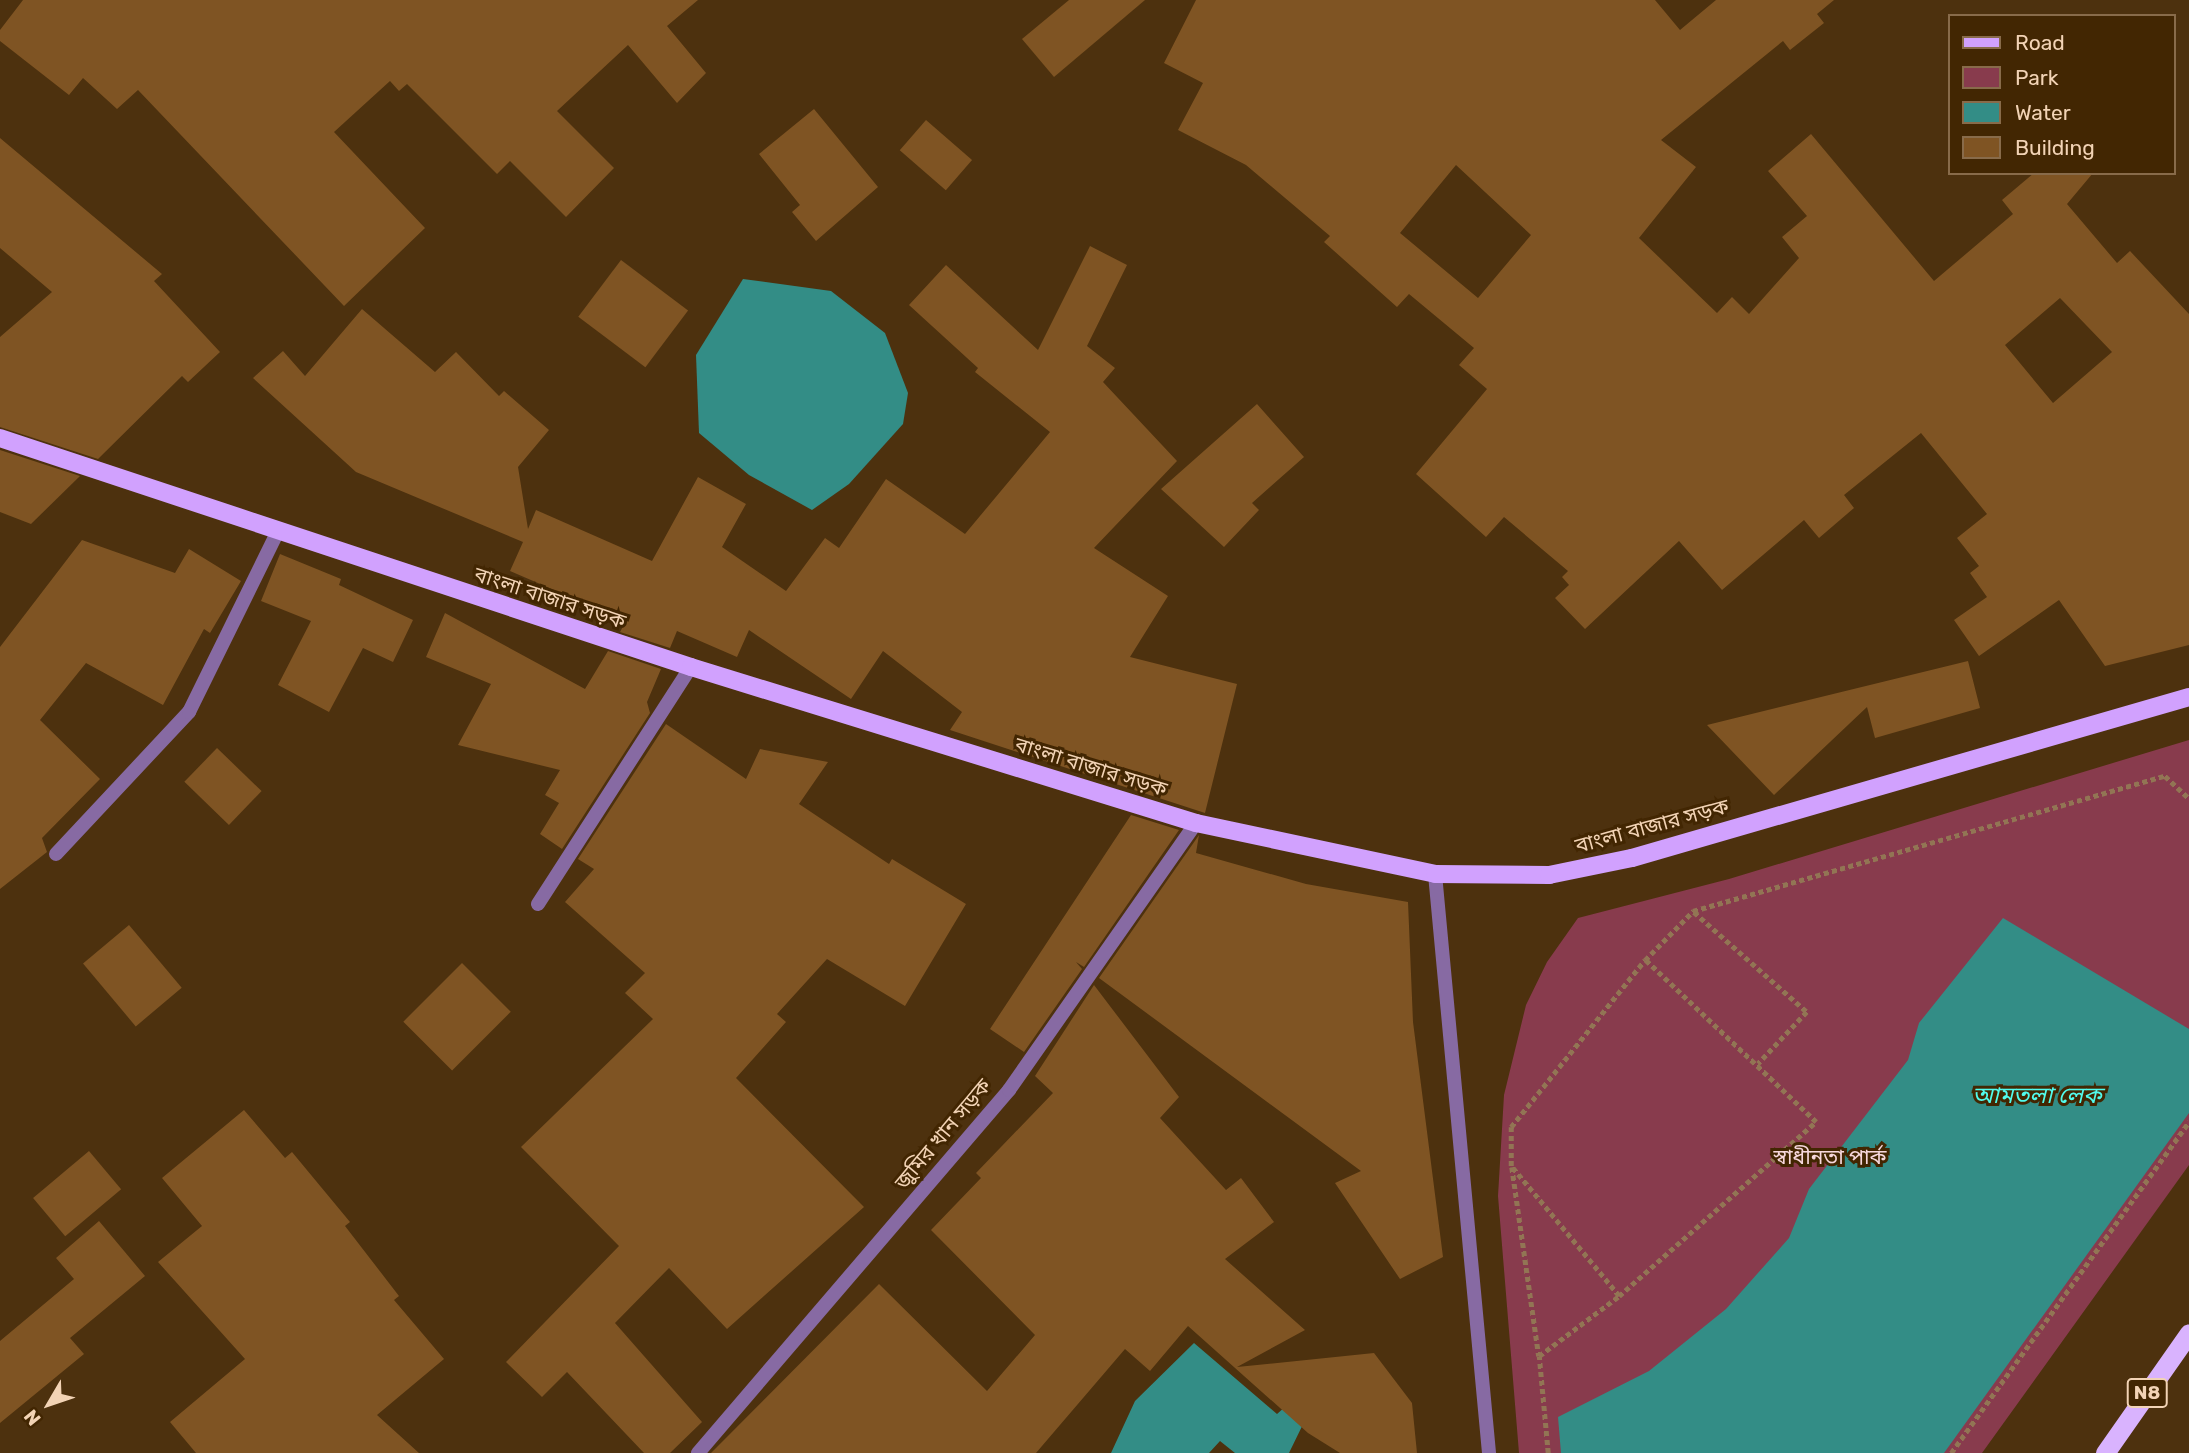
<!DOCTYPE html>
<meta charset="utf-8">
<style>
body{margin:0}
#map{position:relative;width:2189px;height:1453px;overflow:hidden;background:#4d310e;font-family:Rubik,"Noto Sans Bengali",sans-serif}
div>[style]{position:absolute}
.green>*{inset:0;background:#883b4d}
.water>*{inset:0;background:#338d86}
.building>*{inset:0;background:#7f5423;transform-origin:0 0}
.path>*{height:4.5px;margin-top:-2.25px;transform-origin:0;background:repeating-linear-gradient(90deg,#927554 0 5px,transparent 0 8.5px)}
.minor>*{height:14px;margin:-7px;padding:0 7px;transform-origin:7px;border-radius:7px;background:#876aa3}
.tertiary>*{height:14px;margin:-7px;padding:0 7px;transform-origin:7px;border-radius:7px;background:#876aa3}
.primary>*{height:18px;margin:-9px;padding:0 9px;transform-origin:9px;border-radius:9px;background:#d1a1fe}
.trunk>*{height:19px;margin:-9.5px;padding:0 9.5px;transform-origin:9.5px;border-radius:9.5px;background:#d9b3fe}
span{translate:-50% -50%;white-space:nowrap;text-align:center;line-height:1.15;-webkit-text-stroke:6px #422602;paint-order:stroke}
.shield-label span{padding:2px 5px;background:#422602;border:2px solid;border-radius:5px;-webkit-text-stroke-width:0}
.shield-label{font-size:19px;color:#f2d3b5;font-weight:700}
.street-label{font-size:21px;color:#f2d3b5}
.park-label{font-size:21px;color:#f7d8dd}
.water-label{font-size:23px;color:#51fbed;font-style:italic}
.legend{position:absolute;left:1948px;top:14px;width:228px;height:161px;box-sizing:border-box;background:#422602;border:2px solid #886b4a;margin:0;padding:9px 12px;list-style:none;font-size:21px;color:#f2d3b5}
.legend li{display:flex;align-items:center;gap:14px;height:35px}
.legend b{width:35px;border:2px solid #886b4a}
.north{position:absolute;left:14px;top:1369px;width:70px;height:70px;-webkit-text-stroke:5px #422602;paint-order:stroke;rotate:231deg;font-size:19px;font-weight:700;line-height:28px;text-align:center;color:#f2d3b5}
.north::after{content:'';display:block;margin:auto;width:24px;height:32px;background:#f2d3b5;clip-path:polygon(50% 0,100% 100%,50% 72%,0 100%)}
</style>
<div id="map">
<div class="green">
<div style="clip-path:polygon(2189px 740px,2189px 1165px,1982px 1453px,1519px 1453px,1498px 1196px,1504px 1095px,1526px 1005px,1547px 962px,1578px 918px,1729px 879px)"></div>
</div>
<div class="water">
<div style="clip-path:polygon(743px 279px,831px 291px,885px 333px,908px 393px,903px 424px,849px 484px,812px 510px,749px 475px,699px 433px,696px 355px)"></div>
<div style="clip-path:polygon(2003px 918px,2189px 1029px,2189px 1113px,1944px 1453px,1561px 1453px,1558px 1417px,1649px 1371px,1726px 1309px,1789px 1238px,1809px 1189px,1908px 1060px,1919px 1023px)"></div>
<div style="clip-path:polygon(1194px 1343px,1277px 1414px,1312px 1383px,1308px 1414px,1289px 1453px,1235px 1453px,1220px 1441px,1209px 1453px,1111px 1453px,1135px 1401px)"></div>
</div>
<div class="building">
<div style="clip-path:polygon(23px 0,698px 0,667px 26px,706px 73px,677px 103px,628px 45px,557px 111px,614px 168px,566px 217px,510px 161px,497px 174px,407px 84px,399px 91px,390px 81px,334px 132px,425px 228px,344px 306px,138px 90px,117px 109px,83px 78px,69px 95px,0 41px,0 30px)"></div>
<div style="clip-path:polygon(1069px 0,1145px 0,1054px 77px,1022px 39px)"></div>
<div style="clip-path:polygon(evenodd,1196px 0,1655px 0,1680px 30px,1716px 0,1834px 0,1817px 14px,1824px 23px,1790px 50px,1783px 41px,1661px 140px,1696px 167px,1639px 238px,1717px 313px,1732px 297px,1749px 314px,1799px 258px,1782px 237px,1807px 216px,1768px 171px,1811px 134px,1934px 281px,2013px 214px,2002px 200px,2034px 173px,2093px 173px,2067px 204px,2117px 263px,2130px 251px,2189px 314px,2189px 645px,2105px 666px,2059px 600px,1979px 656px,1954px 620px,1987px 597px,1970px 573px,1979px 566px,1957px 538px,1987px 514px,1921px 433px,1844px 495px,1854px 508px,1819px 538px,1804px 520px,1722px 590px,1679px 541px,1585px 629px,1555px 598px,1569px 585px,1562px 577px,1568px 571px,1504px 517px,1486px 537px,1416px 474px,1487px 389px,1459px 365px,1474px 348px,1409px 294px,1397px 307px,1324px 242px,1330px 236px,1246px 165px,1178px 130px,1203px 83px,1164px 63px,1196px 0,1456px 165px,1531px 235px,1478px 298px,1400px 233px,1456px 165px,1196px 0,2060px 298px,2112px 352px,2053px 403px,2005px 345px,2060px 298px)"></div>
<div style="clip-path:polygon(814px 109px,878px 187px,816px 241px,792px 212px,800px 205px,759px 154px)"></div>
<div style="left:926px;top:120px;width:61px;height:40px;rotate:41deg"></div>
<div style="clip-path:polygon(0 138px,162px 274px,154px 281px,220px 352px,188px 382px,182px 376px,98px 459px,0 427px,0 337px,52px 292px,0 248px)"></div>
<div style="clip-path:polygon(1090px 246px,1127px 265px,1087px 346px,1115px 368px,1103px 382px,1177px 461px,1094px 548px,1168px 596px,1130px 657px,1237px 684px,1205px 813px,950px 730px,962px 712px,883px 651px,851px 699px,749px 630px,737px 657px,677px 631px,670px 648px,620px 632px,626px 621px,510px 571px,523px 542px,356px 472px,253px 378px,283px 351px,305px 376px,362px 309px,435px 372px,456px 352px,499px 396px,504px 391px,549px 430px,518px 467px,528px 529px,536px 510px,652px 561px,698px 477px,746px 504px,722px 547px,786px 591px,825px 538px,839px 548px,886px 479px,965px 534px,1050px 432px,975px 372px,978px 368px,909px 305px,946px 265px,1038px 350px)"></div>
<div style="left:621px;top:260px;width:84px;height:71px;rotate:37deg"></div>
<div style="clip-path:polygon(1257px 404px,1304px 457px,1252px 503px,1259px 510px,1224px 547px,1161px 489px)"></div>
<div style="clip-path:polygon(0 450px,80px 476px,31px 524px,0 512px)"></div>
<div style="clip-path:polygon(82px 540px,175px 573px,189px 549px,241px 581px,210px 633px,204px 629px,163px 705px,86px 663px,40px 720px,100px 779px,42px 838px,47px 852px,0 889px,0 647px)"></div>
<div style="clip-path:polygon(280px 554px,341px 579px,339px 585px,413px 620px,393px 662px,363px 648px,329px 712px,278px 685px,311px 621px,261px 601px)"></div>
<div style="clip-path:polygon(445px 613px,585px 689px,608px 651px,661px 669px,647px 702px,650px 713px,562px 849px,540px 834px,559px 803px,545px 795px,560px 770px,458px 745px,491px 684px,426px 657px)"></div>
<div style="clip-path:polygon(1968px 661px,1980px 708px,1875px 738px,1867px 707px,1774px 795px,1707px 725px)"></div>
<div style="clip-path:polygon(666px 724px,746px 779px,760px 749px,828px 762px,799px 804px,889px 864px,892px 859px,966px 904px,905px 1006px,827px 959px,777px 1014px,786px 1022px,736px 1078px,864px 1207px,727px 1329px,669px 1268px,615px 1323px,702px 1422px,670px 1453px,644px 1453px,567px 1372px,542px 1397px,506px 1362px,619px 1246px,521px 1147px,653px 1019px,625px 993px,645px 973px,565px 902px,594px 869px,578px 859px)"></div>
<div style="left:217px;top:748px;width:62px;height:47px;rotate:44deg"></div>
<div style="clip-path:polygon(1131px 815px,1179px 830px,1084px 967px,1076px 962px,1082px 969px,1024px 1052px,990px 1029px)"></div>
<div style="clip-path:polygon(1199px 835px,1196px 853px,1306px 884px,1408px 902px,1413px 1022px,1443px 1257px,1400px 1279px,1335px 1183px,1361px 1171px,1099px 978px)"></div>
<div style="left:129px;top:925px;width:82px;height:60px;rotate:50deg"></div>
<div style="left:462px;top:963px;width:69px;height:83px;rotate:45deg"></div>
<div style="clip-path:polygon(1094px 985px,1179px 1097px,1160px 1118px,1226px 1190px,1241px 1178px,1274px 1222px,1225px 1259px,1305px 1330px,1237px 1367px,1374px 1353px,1412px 1403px,1417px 1453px,1340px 1453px,1308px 1433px,1188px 1326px,1150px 1371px,1125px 1349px,1036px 1453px,711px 1453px,879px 1284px,987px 1391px,1035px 1335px,931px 1230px,981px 1178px,976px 1173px,1053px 1093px,1035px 1076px)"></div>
<div style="clip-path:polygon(244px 1110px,285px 1158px,292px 1152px,350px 1222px,345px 1226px,399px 1296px,394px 1300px,444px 1359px,377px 1415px,419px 1453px,196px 1453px,170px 1422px,245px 1359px,158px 1262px,202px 1226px,162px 1178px)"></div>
<div style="left:89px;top:1151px;width:50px;height:73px;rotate:50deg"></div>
<div style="clip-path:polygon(99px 1221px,145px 1276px,70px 1338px,84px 1354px,0 1423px,0 1341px,74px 1279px,56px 1258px)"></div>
</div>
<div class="path">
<div style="left:1694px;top:912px;width:151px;rotate:41.5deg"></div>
<div style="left:1807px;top:1012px;width:71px;rotate:133.3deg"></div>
<div style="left:1512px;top:1167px;width:191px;rotate:81.9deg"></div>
<div style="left:1619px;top:1296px;width:263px;rotate:-41.5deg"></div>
<div style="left:1816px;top:1122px;width:236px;rotate:-136.5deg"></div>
<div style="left:1548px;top:1453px;width:97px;rotate:-95.3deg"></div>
<div style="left:1539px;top:1356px;width:100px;rotate:-36.9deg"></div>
<div style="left:1619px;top:1296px;width:169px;rotate:-129.7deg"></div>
<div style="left:1511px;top:1166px;width:39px;rotate:-90deg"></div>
<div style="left:1511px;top:1127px;width:214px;rotate:-51.3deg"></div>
<div style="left:1645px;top:960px;width:69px;rotate:-45.6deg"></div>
<div style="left:1693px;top:911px;width:491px;rotate:-16deg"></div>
<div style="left:2165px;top:776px;width:33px;rotate:43deg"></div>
<div style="left:1951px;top:1453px;width:408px;rotate:-54.3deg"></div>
</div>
<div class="minor">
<div style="left:56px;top:854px;width:195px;rotate:-46.9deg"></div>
<div style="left:189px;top:712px;width:199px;rotate:-63.8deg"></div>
<div style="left:538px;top:904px;width:282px;rotate:-57.2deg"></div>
<div style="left:698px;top:1453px;width:478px;rotate:-49.4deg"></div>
<div style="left:1009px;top:1090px;width:326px;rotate:-55deg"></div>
</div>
<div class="tertiary">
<div style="left:1435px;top:874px;width:582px;rotate:84.67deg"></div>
</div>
<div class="primary">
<div style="left:0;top:438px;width:728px;rotate:18.34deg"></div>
<div style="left:691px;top:667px;width:529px;rotate:17.17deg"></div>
<div style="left:1196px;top:823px;width:244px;rotate:12deg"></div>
<div style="left:1435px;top:874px;width:114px;rotate:0.5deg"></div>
<div style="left:1549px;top:875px;width:85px;rotate:-11.6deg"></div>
<div style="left:1632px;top:858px;width:580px;rotate:-16.12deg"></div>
</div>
<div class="trunk">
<div style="left:2105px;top:1453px;width:146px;rotate:-55deg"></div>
</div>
<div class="shield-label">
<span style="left:2147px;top:1393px">N8</span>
</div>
<div class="street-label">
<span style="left:550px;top:598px;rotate:18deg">বাংলা বাজার সড়ক</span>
<span style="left:1091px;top:767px;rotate:17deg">বাংলা বাজার সড়ক</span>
<span style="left:1652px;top:826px;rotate:-15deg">বাংলা বাজার সড়ক</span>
<span style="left:943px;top:1134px;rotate:-50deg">জুমির খান সড়ক</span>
</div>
<div class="park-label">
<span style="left:1830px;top:1157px">স্বাধীনতা পার্ক</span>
</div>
<div class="water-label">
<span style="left:2037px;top:1095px">আমতলা লেক</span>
</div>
<ul class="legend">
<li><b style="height:9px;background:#d1a1fe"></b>Road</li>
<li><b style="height:19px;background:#883b4d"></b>Park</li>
<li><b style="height:19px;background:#338d86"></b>Water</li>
<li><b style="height:19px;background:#7f5423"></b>Building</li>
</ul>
<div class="north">N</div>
</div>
